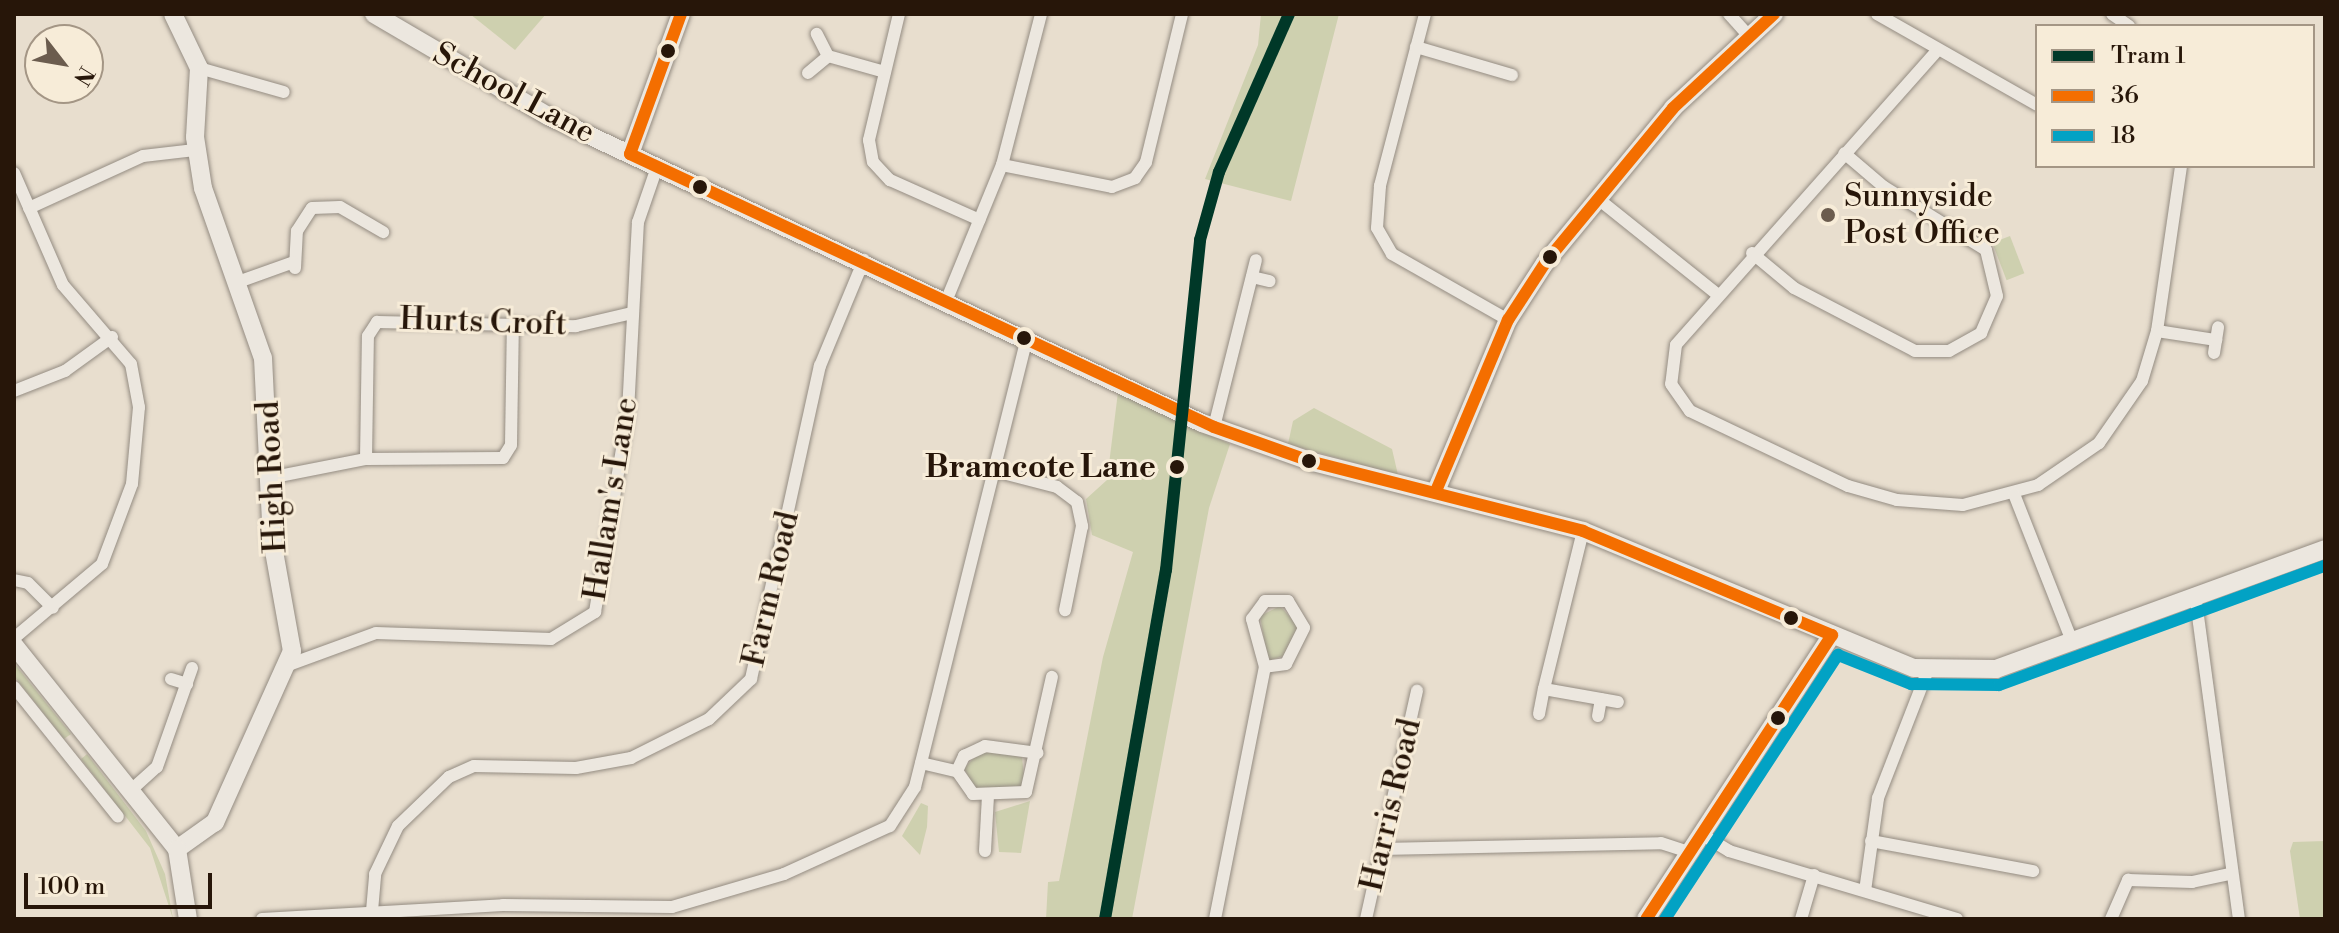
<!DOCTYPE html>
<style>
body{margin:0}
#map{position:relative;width:2339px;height:933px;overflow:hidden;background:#e8dece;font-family:"Libre Bodoni",serif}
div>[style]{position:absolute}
.green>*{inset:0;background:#ced0af;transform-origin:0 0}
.roads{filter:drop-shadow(0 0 2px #948c82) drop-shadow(0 0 2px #948c82)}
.street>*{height:12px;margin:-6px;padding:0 6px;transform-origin:6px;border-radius:6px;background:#ece7df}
.secondary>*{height:18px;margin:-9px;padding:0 9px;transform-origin:9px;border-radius:9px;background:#ece7df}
.bus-1>*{height:12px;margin:-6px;padding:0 6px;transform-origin:6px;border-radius:6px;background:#f46e00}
.bus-2>*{height:12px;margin:-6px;padding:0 6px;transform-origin:6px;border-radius:6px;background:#02a2c4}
.tram-1>*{height:12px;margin:-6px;padding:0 6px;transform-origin:6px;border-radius:6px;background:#003828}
.dots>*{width:22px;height:22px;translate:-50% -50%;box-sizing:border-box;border:4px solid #f7ecd8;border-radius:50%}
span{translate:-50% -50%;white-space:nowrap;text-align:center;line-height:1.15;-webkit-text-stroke:6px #f7ecd8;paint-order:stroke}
.street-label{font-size:32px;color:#271609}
.poi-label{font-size:32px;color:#271609}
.left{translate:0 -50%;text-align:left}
.stop-label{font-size:32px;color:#271609;font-weight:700}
.right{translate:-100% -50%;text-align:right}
.frame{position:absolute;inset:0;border:16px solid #271609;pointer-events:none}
.legend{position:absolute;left:2035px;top:24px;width:280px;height:144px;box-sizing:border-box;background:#f7ecd8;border:2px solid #a49685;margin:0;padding:10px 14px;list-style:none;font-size:24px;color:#271609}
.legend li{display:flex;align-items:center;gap:16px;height:40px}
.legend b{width:40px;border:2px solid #a49685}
.north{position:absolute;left:24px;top:24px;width:80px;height:80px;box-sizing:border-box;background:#f7ecd8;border:2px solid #a49685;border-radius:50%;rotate:121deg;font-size:22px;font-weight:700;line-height:32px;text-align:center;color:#271609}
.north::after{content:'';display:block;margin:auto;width:28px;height:36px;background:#6b5c4e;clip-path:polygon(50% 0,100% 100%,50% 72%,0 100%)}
.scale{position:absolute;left:24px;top:873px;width:188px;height:36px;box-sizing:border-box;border:4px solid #271609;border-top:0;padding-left:10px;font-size:24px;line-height:28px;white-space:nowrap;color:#271609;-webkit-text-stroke:6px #f7ecd8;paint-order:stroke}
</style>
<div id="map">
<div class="green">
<div style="clip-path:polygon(470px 14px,546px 14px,515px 50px)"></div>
<div style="clip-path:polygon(1261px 14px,1339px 14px,1291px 201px,1205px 179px,1258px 45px)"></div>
<div style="left:2010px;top:236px;width:40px;height:19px;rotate:69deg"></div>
<div style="clip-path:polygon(1118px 392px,1230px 444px,1209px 508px,1132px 919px,1046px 919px,1048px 882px,1059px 881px,1103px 657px,1133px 552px,1092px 535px,1086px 499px,1107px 480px)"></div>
<div style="clip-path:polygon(1314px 408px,1392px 449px,1398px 475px,1288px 444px,1293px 421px)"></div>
<div style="clip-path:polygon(1280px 606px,1298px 626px,1283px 656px,1268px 661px,1260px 616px)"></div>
<div style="clip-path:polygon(14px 663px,71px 734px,64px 739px,14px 676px)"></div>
<div style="clip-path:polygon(982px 750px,1022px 757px,1025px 786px,975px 789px,964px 768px)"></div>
<div style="clip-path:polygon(87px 754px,146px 831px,165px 874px,173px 919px,150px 848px,81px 759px)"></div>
<div style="clip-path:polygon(1030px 801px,1021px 853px,999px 852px,995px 812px)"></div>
<div style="clip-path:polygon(921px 803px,928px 806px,927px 827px,920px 855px,902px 836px)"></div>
<div style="clip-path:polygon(2325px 841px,2325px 918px,2300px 919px,2290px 851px,2293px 842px)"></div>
</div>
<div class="roads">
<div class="street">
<div style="left:899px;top:14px;width:130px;rotate:103.4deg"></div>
<div style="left:869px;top:140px;width:22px;rotate:80deg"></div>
<div style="left:873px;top:162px;width:25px;rotate:47deg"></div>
<div style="left:890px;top:180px;width:98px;rotate:24deg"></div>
<div style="left:1425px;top:14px;width:178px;rotate:104.7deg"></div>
<div style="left:1380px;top:186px;width:42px;rotate:94.1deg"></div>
<div style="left:1377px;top:228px;width:30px;rotate:60deg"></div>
<div style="left:1392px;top:254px;width:133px;rotate:29.6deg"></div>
<div style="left:1729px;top:14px;width:30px;rotate:48deg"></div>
<div style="left:1877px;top:14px;width:184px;rotate:29.6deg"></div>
<div style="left:2112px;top:14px;width:21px;rotate:35deg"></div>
<div style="left:1416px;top:47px;width:100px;rotate:16.3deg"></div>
<div style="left:1935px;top:53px;width:390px;rotate:131.6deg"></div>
<div style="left:1676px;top:345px;width:39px;rotate:97deg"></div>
<div style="left:1671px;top:384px;width:33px;rotate:55deg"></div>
<div style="left:1690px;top:411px;width:175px;rotate:25.4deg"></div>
<div style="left:1848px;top:486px;width:51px;rotate:15.9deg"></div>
<div style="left:1897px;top:500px;width:66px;rotate:4.3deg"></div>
<div style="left:1963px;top:505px;width:78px;rotate:-14.9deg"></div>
<div style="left:2038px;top:485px;width:74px;rotate:-34.5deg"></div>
<div style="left:2099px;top:443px;width:75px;rotate:-55.3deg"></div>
<div style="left:2142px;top:381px;width:52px;rotate:-73.3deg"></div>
<div style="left:2157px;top:331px;width:167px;rotate:-81.7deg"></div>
<div style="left:828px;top:56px;width:59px;rotate:15.7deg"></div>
<div style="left:199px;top:68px;width:88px;rotate:15.8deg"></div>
<div style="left:808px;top:73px;width:26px;rotate:-40deg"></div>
<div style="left:828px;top:56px;width:25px;rotate:-117deg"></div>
<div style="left:1002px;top:165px;width:112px;rotate:11.3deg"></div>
<div style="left:1112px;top:187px;width:25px;rotate:-21deg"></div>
<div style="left:1135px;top:178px;width:19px;rotate:-55deg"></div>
<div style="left:1146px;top:162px;width:152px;rotate:-76.3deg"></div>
<div style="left:14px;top:173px;width:122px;rotate:66.4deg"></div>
<div style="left:63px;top:285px;width:104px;rotate:49.3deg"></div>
<div style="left:131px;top:364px;width:44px;rotate:79.5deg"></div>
<div style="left:139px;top:407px;width:77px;rotate:95.2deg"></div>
<div style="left:132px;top:484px;width:85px;rotate:110.6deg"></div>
<div style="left:102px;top:564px;width:115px;rotate:139.9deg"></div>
<div style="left:1597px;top:198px;width:154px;rotate:38.7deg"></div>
<div style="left:29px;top:208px;width:125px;rotate:-24.5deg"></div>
<div style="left:143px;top:156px;width:52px;rotate:-6.6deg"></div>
<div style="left:1752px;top:253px;width:55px;rotate:39.8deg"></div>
<div style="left:1794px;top:288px;width:136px;rotate:27.5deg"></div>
<div style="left:1915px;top:351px;width:34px"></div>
<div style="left:1949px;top:351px;width:37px;rotate:-29deg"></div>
<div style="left:1981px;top:333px;width:40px;rotate:-66.6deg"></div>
<div style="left:1997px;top:296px;width:47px;rotate:-103.4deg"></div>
<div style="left:1986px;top:250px;width:120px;rotate:-148.3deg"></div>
<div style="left:1884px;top:187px;width:52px;rotate:-139.6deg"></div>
<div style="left:295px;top:268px;width:37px;rotate:-87deg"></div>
<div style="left:297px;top:231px;width:27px;rotate:-57deg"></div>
<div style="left:312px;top:208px;width:28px;rotate:-2deg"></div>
<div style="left:340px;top:207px;width:50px;rotate:30.2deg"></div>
<div style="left:1252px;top:277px;width:18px;rotate:13deg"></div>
<div style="left:238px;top:282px;width:59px;rotate:-19.7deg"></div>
<div style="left:947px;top:299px;width:145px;rotate:-67.7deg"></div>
<div style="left:1002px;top:165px;width:156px;rotate:-75.5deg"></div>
<div style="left:2157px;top:331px;width:60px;rotate:8.7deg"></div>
<div style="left:2214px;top:353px;width:26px;rotate:-81deg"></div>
<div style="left:14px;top:391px;width:55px;rotate:-21.4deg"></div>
<div style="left:65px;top:371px;width:58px;rotate:-35.9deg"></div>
<div style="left:1214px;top:427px;width:172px;rotate:-75.9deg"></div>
<div style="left:366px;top:459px;width:123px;rotate:-89.1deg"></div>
<div style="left:368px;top:336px;width:17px;rotate:-57deg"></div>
<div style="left:377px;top:322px;width:199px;rotate:1.2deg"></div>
<div style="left:576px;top:326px;width:57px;rotate:-13.1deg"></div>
<div style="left:991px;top:470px;width:68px;rotate:14.4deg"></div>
<div style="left:1057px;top:487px;width:25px;rotate:37deg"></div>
<div style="left:1077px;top:502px;width:25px;rotate:78deg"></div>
<div style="left:1082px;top:526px;width:86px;rotate:101.4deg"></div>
<div style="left:269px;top:478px;width:99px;rotate:-11.1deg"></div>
<div style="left:366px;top:459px;width:137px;rotate:-0.4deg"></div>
<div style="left:503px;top:458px;width:15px;rotate:-58deg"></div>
<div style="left:511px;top:445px;width:122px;rotate:-89.1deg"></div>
<div style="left:2014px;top:494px;width:161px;rotate:68.5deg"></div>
<div style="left:1583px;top:531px;width:163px;rotate:103.9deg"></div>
<div style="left:1544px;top:689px;width:75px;rotate:10deg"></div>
<div style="left:14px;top:580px;width:14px;rotate:12deg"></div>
<div style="left:28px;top:583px;width:35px;rotate:45deg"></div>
<div style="left:2195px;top:594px;width:328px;rotate:82.3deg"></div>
<div style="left:291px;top:664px;width:90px;rotate:-20deg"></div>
<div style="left:376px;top:633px;width:175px;rotate:2deg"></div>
<div style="left:551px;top:639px;width:52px;rotate:-31.5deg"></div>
<div style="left:595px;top:612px;width:203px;rotate:-80.6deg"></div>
<div style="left:628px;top:412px;width:190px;rotate:-87deg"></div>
<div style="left:638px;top:222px;width:58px;rotate:-70.9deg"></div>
<div style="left:171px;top:679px;width:17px;rotate:17deg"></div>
<div style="left:14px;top:687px;width:166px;rotate:51.3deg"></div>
<div style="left:1539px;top:714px;width:25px;rotate:-79deg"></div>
<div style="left:1598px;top:716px;width:17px;rotate:-80deg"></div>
<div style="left:921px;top:763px;width:37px;rotate:13deg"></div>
<div style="left:957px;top:771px;width:17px;rotate:-65deg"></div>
<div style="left:964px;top:756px;width:23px;rotate:-25deg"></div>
<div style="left:985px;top:746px;width:53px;rotate:7.5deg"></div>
<div style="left:957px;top:771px;width:28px;rotate:55deg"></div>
<div style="left:973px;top:794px;width:53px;rotate:-2.2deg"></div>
<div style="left:1026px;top:792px;width:118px;rotate:-77.3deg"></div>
<div style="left:130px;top:791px;width:36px;rotate:-42deg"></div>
<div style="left:157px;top:767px;width:105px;rotate:-70.5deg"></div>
<div style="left:1701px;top:834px;width:33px;rotate:31deg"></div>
<div style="left:1729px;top:851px;width:238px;rotate:16.6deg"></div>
<div style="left:1871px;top:841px;width:165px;rotate:10.5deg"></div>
<div style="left:1381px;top:849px;width:280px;rotate:-1.2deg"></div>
<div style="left:1661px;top:843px;width:28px;rotate:18deg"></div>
<div style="left:985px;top:851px;width:55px;rotate:-86.9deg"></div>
<div style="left:1865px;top:891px;width:94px;rotate:-82deg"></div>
<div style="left:1878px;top:798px;width:137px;rotate:-68.7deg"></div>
<div style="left:372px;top:911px;width:37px;rotate:-85deg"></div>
<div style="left:375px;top:874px;width:53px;rotate:-64.4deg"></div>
<div style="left:398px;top:826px;width:71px;rotate:-43.9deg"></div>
<div style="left:449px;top:777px;width:27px;rotate:-24deg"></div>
<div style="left:474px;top:766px;width:102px;rotate:1.1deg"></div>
<div style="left:576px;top:768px;width:56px;rotate:-10.3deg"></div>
<div style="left:631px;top:758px;width:87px;rotate:-26.6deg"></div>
<div style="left:709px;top:719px;width:58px;rotate:-43.6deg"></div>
<div style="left:751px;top:679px;width:321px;rotate:-77.6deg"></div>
<div style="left:820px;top:366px;width:115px;rotate:-67.5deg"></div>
<div style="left:262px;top:919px;width:241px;rotate:-3.3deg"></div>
<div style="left:503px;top:905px;width:169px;rotate:0.7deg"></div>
<div style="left:672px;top:907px;width:117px;rotate:-16.4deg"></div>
<div style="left:784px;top:874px;width:116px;rotate:-24.4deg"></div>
<div style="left:890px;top:826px;width:46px;rotate:-57.3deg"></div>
<div style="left:915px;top:787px;width:463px;rotate:-76deg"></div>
<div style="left:1215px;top:919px;width:257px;rotate:-78.8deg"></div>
<div style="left:1265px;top:667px;width:50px;rotate:-105.2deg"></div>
<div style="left:1252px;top:619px;width:22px;rotate:-54deg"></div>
<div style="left:1265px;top:601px;width:23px"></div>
<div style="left:1288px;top:601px;width:31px;rotate:59deg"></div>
<div style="left:1304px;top:628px;width:40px;rotate:116.6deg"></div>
<div style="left:1286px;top:664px;width:21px;rotate:172deg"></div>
<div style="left:1366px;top:919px;width:234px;rotate:-77.4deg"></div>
<div style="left:1801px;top:919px;width:46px;rotate:-73.5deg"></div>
<div style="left:2111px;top:919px;width:43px;rotate:-66.4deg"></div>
<div style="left:2128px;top:880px;width:64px;rotate:1.8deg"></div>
<div style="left:2192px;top:882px;width:40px;rotate:-12deg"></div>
</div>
<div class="secondary">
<div style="left:173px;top:14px;width:60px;rotate:64.3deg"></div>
<div style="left:199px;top:68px;width:69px;rotate:93.3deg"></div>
<div style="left:195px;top:137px;width:52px;rotate:81.1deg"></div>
<div style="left:203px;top:188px;width:180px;rotate:70.6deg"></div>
<div style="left:263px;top:358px;width:182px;rotate:87.2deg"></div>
<div style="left:272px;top:540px;width:113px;rotate:79.8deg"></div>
<div style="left:292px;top:651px;width:188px;rotate:114.2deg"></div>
<div style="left:215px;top:822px;width:47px;rotate:144.6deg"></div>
<div style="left:374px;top:14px;width:202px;rotate:30.4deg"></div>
<div style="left:548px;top:116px;width:722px;rotate:25.15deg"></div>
<div style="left:1202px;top:423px;width:118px;rotate:19.4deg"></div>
<div style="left:1313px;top:462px;width:279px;rotate:14.3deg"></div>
<div style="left:1583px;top:531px;width:358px;rotate:22.5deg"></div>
<div style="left:1914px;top:668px;width:82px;rotate:0.7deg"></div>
<div style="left:1996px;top:669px;width:350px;rotate:-20deg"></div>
<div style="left:630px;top:154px;width:149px;rotate:-70deg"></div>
<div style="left:1436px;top:491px;width:186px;rotate:-67.2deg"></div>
<div style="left:1508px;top:320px;width:68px;rotate:-57deg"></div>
<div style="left:1545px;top:263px;width:201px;rotate:-50.4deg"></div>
<div style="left:1673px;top:108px;width:138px;rotate:-42.9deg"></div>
<div style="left:14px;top:645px;width:261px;rotate:51.4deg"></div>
<div style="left:177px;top:849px;width:71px;rotate:81.1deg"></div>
<div style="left:1646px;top:919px;width:339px;rotate:-56.8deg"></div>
</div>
</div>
<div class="bus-1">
<div style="left:681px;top:14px;width:149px;rotate:110deg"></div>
<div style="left:630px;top:154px;width:645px;rotate:25.05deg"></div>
<div style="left:1214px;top:427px;width:105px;rotate:19.5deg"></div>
<div style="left:1313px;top:462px;width:279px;rotate:14.3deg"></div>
<div style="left:1583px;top:531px;width:270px;rotate:22.7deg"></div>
<div style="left:1832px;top:635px;width:339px;rotate:123.2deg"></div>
<div style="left:1436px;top:491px;width:186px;rotate:-67.2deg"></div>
<div style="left:1508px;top:320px;width:68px;rotate:-57deg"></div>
<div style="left:1545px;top:263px;width:201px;rotate:-50.4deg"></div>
<div style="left:1673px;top:108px;width:138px;rotate:-42.9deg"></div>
</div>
<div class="bus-2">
<div style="left:1665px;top:919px;width:316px;rotate:-56.8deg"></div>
<div style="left:1838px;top:655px;width:79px;rotate:21.7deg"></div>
<div style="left:1911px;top:684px;width:88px;rotate:0.7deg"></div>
<div style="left:1999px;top:685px;width:347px;rotate:-20.1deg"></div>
</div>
<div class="tram-1">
<div style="left:1105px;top:919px;width:354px;rotate:-80.1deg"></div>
<div style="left:1166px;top:570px;width:332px;rotate:-84.1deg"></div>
<div style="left:1200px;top:240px;width:71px;rotate:-74.4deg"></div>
<div style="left:1219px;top:172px;width:173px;rotate:-66.1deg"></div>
</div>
<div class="dots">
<div style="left:668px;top:51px;background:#271609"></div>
<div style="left:700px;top:187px;background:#271609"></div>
<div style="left:1828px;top:215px;background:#6b5c4e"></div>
<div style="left:1550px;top:257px;background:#271609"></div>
<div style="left:1024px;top:338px;background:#271609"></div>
<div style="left:1309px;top:461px;background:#271609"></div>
<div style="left:1177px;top:467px;background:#271609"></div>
<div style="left:1791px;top:618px;background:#271609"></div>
<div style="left:1778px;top:718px;background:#271609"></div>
</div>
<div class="street-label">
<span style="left:514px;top:93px;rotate:28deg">School Lane</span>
<span style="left:483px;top:322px;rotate:2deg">Hurts Croft</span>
<span style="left:272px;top:477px;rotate:-93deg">High Road</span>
<span style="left:611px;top:499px;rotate:-81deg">Hallam's Lane</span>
<span style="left:771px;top:589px;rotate:-77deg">Farm Road</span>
<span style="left:1391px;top:805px;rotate:-77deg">Harris Road</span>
</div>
<div class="poi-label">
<span class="left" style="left:1844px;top:215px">Sunnyside<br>Post Office</span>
</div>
<div class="stop-label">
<span class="right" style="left:1156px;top:467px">Bramcote Lane</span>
</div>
<div class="frame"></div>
<ul class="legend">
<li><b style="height:10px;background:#003828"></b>Tram 1</li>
<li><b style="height:10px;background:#f46e00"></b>36</li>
<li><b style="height:10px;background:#02a2c4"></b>18</li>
</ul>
<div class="north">N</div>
<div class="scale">100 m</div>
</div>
